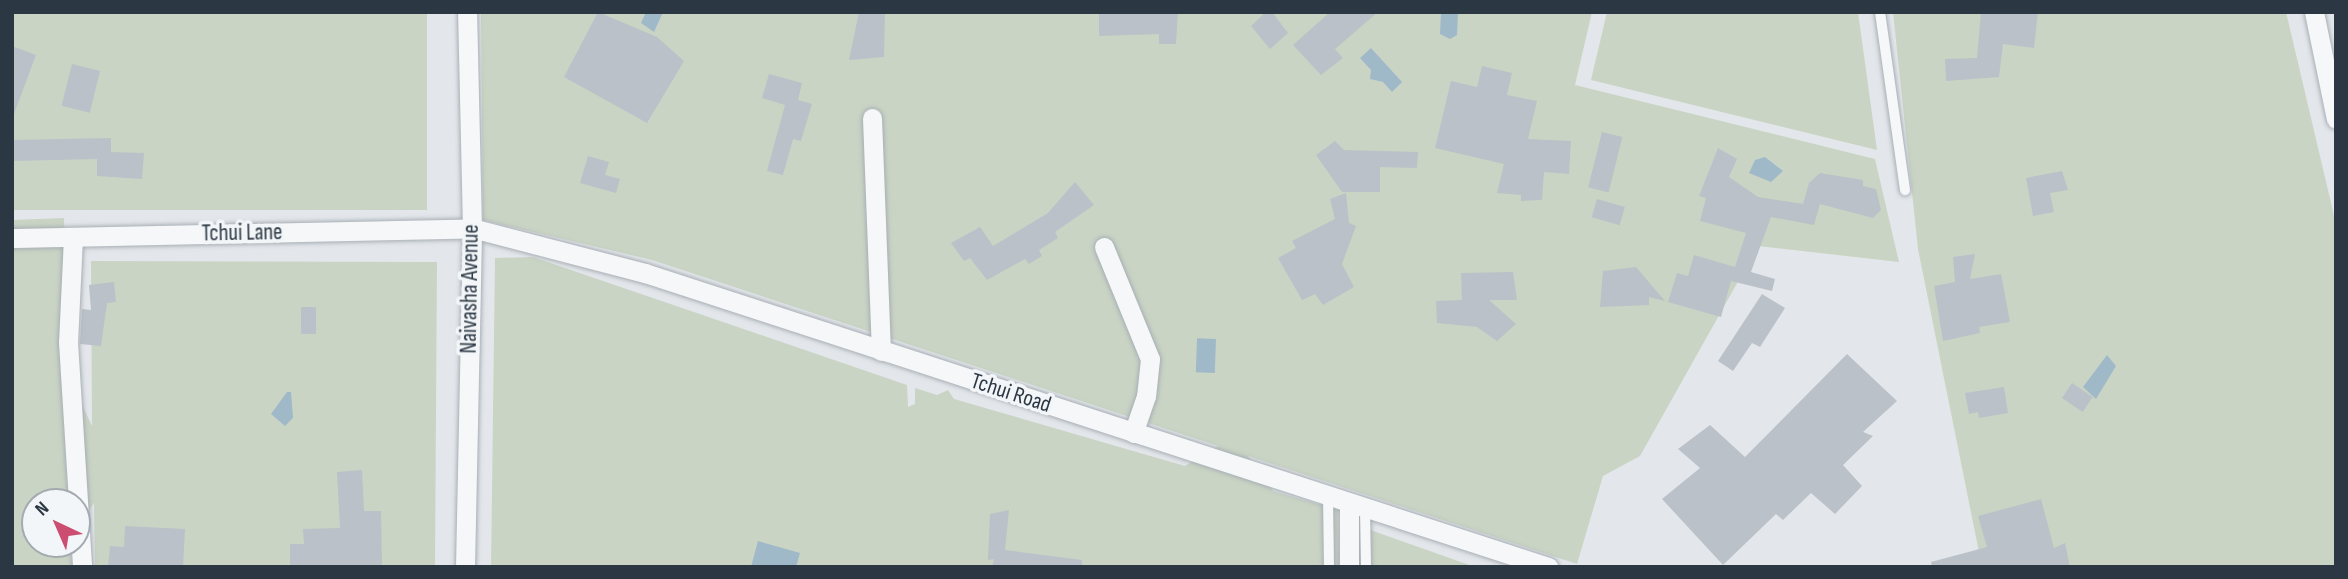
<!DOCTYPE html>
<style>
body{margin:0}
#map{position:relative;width:2348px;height:579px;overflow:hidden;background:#e3e7eb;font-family:"Sofia Sans Condensed",sans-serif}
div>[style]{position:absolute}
.green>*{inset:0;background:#cad4c4;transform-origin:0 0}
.water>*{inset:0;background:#9fb9c9;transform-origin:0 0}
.building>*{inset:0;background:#bac1c8;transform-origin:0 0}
.roads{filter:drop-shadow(0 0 2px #a8afb5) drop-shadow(0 0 2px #a8afb5)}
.service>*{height:10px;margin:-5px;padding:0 5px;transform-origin:5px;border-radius:5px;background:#f6f7f9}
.minor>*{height:19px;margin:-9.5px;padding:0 9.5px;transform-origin:9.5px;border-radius:9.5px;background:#f6f7f9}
span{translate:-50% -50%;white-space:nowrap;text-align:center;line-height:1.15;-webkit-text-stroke:7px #f3f6f8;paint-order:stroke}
.street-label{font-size:23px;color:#2b3743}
.frame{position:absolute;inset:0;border:14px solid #2b3743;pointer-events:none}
.north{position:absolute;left:21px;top:488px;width:70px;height:70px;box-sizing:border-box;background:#f3f6f8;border:2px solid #a3aab0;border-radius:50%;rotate:316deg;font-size:19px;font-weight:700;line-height:28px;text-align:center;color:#2b3743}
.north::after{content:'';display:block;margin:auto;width:24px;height:32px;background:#cb4d6f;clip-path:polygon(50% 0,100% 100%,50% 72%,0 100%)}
</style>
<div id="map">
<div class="green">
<div style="left:12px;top:12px;width:415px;height:198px"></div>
<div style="clip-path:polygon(481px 12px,1592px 12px,1575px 85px,1875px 159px,1899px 262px,1758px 246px,1640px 456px,1603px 476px,1577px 564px,1248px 456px,1273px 491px,1338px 510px,1339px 567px,491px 567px,495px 258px,533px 257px,907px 385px,908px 407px,915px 404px,915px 388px,937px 395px,948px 390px,954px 399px,1185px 466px,1218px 446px,652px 260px,483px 220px)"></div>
<div style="clip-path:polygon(1607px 12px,1858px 12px,1877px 150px,1591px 80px)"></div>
<div style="clip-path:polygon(1893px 12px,2286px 12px,2336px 224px,2336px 567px,1982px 567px,1918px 249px)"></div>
<div style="clip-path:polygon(64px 218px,68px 375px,92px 426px,91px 261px,437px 262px,435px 567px,95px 567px,94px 503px,77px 528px,77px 502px,35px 502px,35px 544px,71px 544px,72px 567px,12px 567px,12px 220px)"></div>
<div style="clip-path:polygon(1359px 526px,1475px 567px,1362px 567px)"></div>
</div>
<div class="water">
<div style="clip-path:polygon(646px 12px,663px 12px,654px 32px,641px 23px)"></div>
<div style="clip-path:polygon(1441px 12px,1458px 12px,1457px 35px,1450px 39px,1440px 34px)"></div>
<div style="clip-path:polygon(1371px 48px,1402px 82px,1392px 92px,1383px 82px,1370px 79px,1371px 70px,1360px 58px)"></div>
<div style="clip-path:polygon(1765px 157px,1783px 171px,1771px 182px,1749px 173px,1755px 160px)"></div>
<div style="left:1216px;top:339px;width:34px;height:19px;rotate:92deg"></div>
<div style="clip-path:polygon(2107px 355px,2116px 366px,2096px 399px,2083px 387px)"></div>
<div style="clip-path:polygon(287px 392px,291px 392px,293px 418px,285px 426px,271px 414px)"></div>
<div style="clip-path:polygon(758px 541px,800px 553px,796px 567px,751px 567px)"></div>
</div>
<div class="building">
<div style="clip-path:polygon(598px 12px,657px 37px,684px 61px,647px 123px,564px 77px)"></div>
<div style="clip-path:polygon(859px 12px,885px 12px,884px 57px,849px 60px)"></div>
<div style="clip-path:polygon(1099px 12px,1178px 12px,1176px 44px,1159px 44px,1159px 34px,1099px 36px)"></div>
<div style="clip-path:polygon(1266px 12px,1272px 12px,1288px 33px,1270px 49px,1251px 26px)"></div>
<div style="clip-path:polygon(1330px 12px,1378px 12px,1335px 49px,1343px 58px,1321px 75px,1293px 45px)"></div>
<div style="clip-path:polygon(1981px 12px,2038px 12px,2034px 48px,2003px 44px,1999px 77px,1946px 81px,1945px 59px,1977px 58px)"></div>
<div style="clip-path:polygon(12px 46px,36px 55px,14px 114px,12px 114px)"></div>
<div style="left:72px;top:64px;width:29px;height:43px;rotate:14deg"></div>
<div style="clip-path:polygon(1482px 66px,1512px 73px,1507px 95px,1537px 101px,1528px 139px,1571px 141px,1569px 174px,1544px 172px,1542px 200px,1521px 201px,1521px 195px,1497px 193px,1504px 164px,1435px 148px,1451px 81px,1477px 87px)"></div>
<div style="clip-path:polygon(769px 74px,802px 83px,798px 100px,812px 104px,801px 141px,793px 139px,783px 175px,767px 171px,785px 105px,762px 98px)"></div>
<div style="left:1602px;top:132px;width:21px;height:57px;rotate:14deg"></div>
<div style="clip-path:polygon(111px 138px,111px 152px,144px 153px,142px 179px,97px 176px,97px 159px,12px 161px,12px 140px)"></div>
<div style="clip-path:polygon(1335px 141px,1344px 150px,1418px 152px,1417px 168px,1380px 167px,1380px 192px,1342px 192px,1316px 155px)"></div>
<div style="clip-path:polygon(1718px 148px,1737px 159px,1729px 177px,1758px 197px,1803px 204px,1809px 183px,1820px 173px,1863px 180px,1863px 186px,1876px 189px,1881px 210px,1873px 218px,1820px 204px,1814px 225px,1771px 217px,1751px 272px,1775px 279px,1772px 291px,1731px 281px,1721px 317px,1668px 302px,1677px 273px,1688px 276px,1694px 255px,1735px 267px,1746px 233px,1700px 221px,1706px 198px,1699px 196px)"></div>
<div style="clip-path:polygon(588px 156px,609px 162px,605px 175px,620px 179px,616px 193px,580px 183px)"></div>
<div style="clip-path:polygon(2062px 171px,2068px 190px,2050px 193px,2054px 212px,2033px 216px,2026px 178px)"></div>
<div style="clip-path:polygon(1075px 182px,1094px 205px,1055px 232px,1058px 238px,1039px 250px,1042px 256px,1029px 264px,1025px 259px,987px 280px,970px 258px,964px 261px,951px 243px,980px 227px,993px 246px,1048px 213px)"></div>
<div style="clip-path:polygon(1346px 193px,1349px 223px,1356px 226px,1342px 264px,1354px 287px,1323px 305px,1315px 294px,1302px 300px,1278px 258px,1296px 248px,1292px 241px,1335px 219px,1330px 199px)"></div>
<div style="left:1597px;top:199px;width:29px;height:19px;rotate:16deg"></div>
<div style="clip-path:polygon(1975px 254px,1970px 279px,2001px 274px,2010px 322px,1979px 327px,1980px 333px,1943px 341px,1934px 286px,1955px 282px,1953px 257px)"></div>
<div style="clip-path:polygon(1636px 267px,1665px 301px,1649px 297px,1649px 305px,1600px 307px,1603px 271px)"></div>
<div style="clip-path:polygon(1513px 272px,1517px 300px,1489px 300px,1516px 324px,1497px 341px,1477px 327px,1437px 323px,1436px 301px,1462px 300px,1461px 273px)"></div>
<div style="clip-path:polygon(114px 282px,116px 302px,107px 303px,101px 346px,80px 344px,82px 309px,91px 310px,89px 285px)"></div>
<div style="clip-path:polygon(1762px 294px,1785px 308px,1760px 347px,1752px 343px,1733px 371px,1718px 361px)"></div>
<div style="left:301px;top:307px;width:15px;height:27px"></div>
<div style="clip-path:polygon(1847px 354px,1897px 401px,1863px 432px,1873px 436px,1843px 465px,1862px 486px,1835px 514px,1811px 493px,1783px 520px,1776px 514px,1723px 565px,1662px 499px,1700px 468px,1678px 449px,1710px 425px,1745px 457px)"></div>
<div style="left:2072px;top:383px;width:25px;height:18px;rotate:34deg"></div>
<div style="clip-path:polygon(2004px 387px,2008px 413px,1979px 418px,1978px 412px,1969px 414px,1965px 393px)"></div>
<div style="clip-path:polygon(362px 470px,364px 511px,381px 511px,382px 567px,290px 567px,290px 544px,304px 544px,303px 529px,340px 528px,337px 472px)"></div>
<div style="clip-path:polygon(2041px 499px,2054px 548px,2065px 543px,2070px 567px,1932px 567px,1931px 562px,1987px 547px,1978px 516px)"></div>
<div style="clip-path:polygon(1009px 510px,1005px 550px,1082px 560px,1082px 567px,992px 567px,994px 559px,988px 560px,990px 514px)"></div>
<div style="clip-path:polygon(125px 526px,185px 529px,183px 567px,108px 567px,110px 546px,124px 547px)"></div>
</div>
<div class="roads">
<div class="service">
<div style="left:1880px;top:12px;width:180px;rotate:82deg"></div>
<div style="left:1328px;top:496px;width:71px;rotate:89.2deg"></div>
<div style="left:1365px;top:509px;width:58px;rotate:89deg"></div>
</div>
<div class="minor">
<div style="left:2314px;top:12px;width:109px;rotate:78.4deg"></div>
<div style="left:872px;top:118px;width:233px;rotate:87.8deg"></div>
<div style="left:73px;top:237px;width:105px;rotate:92.7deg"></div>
<div style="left:68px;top:342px;width:225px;rotate:86.4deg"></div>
<div style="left:12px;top:238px;width:460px;rotate:-1.2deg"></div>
<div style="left:472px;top:228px;width:179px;rotate:14.6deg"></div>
<div style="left:645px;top:273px;width:950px;rotate:18.03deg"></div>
<div style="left:1104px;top:247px;width:121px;rotate:67.7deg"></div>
<div style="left:1150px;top:359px;width:37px;rotate:96deg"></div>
<div style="left:1146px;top:396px;width:39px;rotate:109deg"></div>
<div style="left:1349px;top:503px;width:64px;rotate:90deg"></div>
<div style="left:465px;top:567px;width:339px;rotate:-88.8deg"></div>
<div style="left:472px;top:228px;width:216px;rotate:-91.3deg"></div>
</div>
</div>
<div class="street-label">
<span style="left:242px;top:233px;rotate:-1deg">Tchui Lane</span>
<span style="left:470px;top:289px;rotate:-89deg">Naivasha Avenue</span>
<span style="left:1011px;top:393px;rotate:18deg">Tchui Road</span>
</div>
<div class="frame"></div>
<div class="north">N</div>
</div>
